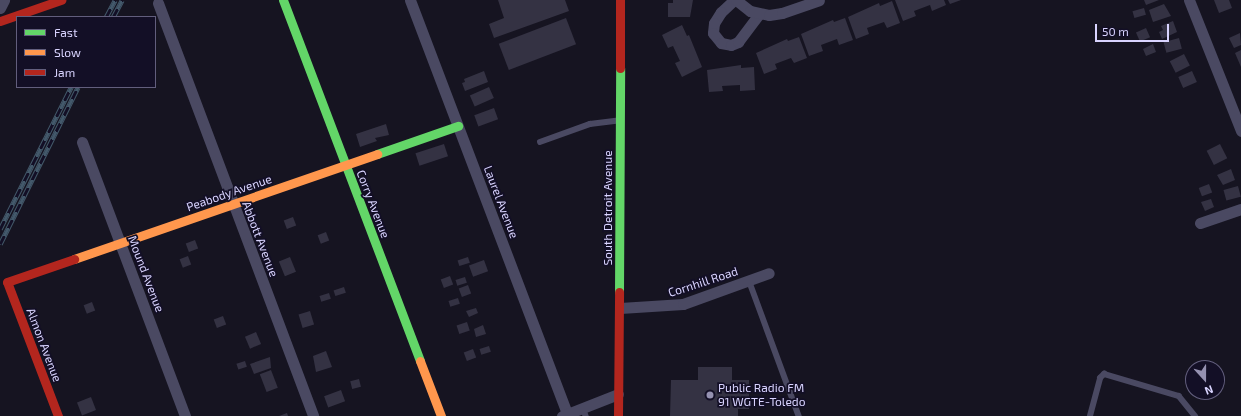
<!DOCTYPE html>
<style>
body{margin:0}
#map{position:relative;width:1241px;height:416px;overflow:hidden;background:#161421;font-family:"Exo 2",sans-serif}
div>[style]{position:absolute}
.building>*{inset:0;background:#343243;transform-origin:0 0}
.lane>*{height:5.5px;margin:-2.75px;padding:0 2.75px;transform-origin:2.75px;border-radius:2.75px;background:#4a4962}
.street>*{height:11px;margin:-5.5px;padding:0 5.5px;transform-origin:5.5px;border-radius:5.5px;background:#4a4962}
.fast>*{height:9px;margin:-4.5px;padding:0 4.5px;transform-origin:4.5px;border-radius:4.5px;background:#63d668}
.slow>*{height:9px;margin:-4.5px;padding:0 4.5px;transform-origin:4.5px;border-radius:4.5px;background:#ff974d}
.jam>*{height:9px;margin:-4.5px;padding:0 4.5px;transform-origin:4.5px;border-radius:4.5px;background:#b3261e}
.rail>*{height:4.5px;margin-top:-2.25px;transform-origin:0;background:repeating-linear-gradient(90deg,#130f26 0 9px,#43596b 0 18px);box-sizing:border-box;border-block:1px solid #43596b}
.dots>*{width:11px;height:11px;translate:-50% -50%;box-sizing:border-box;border:2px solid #130f26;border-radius:50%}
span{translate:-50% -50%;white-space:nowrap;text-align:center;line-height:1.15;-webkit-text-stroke:3.5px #130f26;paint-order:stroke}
.street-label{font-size:12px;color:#d9d4ff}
.poi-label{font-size:12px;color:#d9d4ff}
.left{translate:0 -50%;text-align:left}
.legend{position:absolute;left:16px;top:16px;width:140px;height:72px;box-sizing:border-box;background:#130f26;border:1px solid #625e7d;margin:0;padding:5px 7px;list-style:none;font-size:12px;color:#d9d4ff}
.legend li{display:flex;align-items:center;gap:8px;height:20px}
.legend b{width:20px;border:1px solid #625e7d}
.north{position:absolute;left:1185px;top:360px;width:40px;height:40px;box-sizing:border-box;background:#130f26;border:1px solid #625e7d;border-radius:50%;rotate:159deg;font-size:11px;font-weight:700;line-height:16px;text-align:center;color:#d9d4ff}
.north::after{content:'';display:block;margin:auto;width:14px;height:18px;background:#9591b1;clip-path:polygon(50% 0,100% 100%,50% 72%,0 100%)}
.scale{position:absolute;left:1095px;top:24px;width:74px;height:18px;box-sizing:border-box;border:2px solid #d9d4ff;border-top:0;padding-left:5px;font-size:12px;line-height:14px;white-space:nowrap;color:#d9d4ff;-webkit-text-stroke:3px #130f26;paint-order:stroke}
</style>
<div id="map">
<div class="building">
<div style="clip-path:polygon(498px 0,565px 0,569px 11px,494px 38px,489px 24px,504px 18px)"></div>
<div style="clip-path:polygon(673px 0,693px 0,690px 17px,668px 17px,668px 3px,673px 3px)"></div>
<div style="clip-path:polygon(895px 0,944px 0,946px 5px,932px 11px,930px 5px,914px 11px,916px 16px,903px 21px)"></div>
<div style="clip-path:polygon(948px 0,961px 0,950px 4px)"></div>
<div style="clip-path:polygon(1144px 0,1159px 0,1146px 5px)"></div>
<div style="clip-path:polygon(1214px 0,1229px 0,1232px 8px,1219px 13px)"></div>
<div style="clip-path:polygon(892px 1px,900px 23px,887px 28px,884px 22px,867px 28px,869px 34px,856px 39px,848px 17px,879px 3px,880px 6px)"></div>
<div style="clip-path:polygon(1164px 4px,1171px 16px,1153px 22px,1149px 10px)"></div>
<div style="left:1144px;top:8px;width:7px;height:12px;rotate:74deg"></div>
<div style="left:566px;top:18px;width:28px;height:72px;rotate:69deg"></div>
<div style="clip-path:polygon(845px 18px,853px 40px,839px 45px,837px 39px,821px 45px,823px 51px,809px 56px,801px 34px,833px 20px,834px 22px)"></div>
<div style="clip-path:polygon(1173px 21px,1177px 32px,1162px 39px,1159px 32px,1163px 30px,1161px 26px)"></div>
<div style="clip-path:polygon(682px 25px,687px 36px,689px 35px,702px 67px,682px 77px,675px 63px,680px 61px,673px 46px,668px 48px,662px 35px)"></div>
<div style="left:1146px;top:28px;width:10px;height:11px;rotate:66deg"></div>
<div style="clip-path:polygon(1240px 33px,1241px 45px,1234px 48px,1229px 38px)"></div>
<div style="clip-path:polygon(799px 37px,807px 58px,794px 63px,791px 58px,775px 64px,777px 69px,764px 74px,756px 53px,787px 39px,788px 41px)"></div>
<div style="left:1179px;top:38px;width:11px;height:16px;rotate:75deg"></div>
<div style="clip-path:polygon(1153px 44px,1156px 52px,1146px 56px,1143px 49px)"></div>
<div style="clip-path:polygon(1241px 50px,1241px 67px,1235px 53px)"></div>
<div style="left:1184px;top:54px;width:13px;height:16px;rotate:63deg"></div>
<div style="clip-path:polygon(741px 65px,741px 68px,754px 67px,755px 90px,740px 91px,740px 85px,722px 86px,723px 91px,709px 92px,707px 70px)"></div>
<div style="clip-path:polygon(484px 71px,488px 82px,465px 91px,462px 83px,465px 82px,464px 79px)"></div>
<div style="left:1192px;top:71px;width:12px;height:15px;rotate:66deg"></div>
<div style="left:489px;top:87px;width:12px;height:21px;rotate:66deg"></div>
<div style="left:494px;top:108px;width:12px;height:21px;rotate:70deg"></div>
<div style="clip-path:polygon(386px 124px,389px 135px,375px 138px,377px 141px,360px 147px,356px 134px)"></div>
<div style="left:444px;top:144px;width:13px;height:30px;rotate:72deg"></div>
<div style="left:1220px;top:144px;width:16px;height:15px;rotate:63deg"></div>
<div style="clip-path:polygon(1231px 169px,1235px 180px,1223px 185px,1217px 175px)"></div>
<div style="left:1209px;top:184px;width:9px;height:11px;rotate:69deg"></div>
<div style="left:1238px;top:186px;width:11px;height:15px;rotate:75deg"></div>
<div style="clip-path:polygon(1211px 199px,1214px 207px,1205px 211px,1201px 202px)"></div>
<div style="left:293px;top:217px;width:9px;height:10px;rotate:69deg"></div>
<div style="left:326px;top:232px;width:9px;height:9px;rotate:69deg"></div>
<div style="left:195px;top:240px;width:9px;height:10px;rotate:69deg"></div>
<div style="left:188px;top:256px;width:9px;height:9px;rotate:69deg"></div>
<div style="left:290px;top:257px;width:16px;height:12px;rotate:68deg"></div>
<div style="left:468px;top:257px;width:6px;height:11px;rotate:72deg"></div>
<div style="left:484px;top:260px;width:12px;height:16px;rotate:70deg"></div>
<div style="left:450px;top:276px;width:9px;height:10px;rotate:69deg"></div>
<div style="left:465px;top:277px;width:6px;height:10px;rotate:72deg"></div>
<div style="left:468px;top:285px;width:9px;height:10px;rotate:69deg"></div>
<div style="left:344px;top:287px;width:6px;height:11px;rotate:72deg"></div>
<div style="left:329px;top:293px;width:6px;height:10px;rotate:72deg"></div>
<div style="left:458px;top:298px;width:6px;height:10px;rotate:72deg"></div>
<div style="left:92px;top:302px;width:9px;height:9px;rotate:69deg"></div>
<div style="clip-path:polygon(476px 308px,478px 313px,469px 317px,466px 311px)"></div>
<div style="left:310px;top:311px;width:14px;height:12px;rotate:73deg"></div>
<div style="left:223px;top:316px;width:9px;height:10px;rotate:69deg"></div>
<div style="left:467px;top:322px;width:9px;height:11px;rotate:72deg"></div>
<div style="clip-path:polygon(483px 325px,486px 334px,476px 337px,474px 329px)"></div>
<div style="left:256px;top:332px;width:13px;height:12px;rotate:67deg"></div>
<div style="left:489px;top:346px;width:6px;height:10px;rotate:72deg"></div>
<div style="left:473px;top:349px;width:9px;height:10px;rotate:69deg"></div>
<div style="clip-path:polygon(326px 351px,332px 367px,316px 372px,313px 356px)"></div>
<div style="clip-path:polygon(270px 357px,271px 368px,254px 374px,250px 364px)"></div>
<div style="left:245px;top:361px;width:6px;height:9px;rotate:72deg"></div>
<div style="clip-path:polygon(698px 367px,732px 367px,732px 380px,749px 380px,749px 409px,738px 409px,738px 416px,670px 416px,671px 380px,698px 380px)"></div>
<div style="left:271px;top:370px;width:19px;height:12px;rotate:69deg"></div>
<div style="left:359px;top:379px;width:8px;height:9px;rotate:76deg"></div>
<div style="left:341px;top:390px;width:12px;height:18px;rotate:70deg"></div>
<div style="left:91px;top:397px;width:14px;height:15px;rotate:69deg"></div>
<div style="clip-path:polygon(287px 413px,288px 416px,279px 416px)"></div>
</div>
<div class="lane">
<div style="left:540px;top:142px;width:53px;rotate:-19.8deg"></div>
<div style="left:590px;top:124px;width:26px;rotate:-7deg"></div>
<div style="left:749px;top:280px;width:145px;rotate:69.8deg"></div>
<div style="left:583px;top:408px;width:9px;rotate:69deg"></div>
<div style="left:1090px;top:416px;width:39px;rotate:-75deg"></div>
<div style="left:1100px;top:378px;width:6px;rotate:-45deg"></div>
<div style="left:1104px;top:374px;width:78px;rotate:16.3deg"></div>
<div style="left:1179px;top:396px;width:26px;rotate:51deg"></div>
</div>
<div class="street">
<div style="left:410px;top:0;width:443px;rotate:69.2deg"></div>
<div style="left:734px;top:0;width:18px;rotate:137deg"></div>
<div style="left:721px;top:12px;width:13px;rotate:122deg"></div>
<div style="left:714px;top:23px;width:10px;rotate:96deg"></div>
<div style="left:713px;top:33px;width:13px;rotate:51deg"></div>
<div style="left:721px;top:43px;width:10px;rotate:11deg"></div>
<div style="left:731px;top:45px;width:8px;rotate:-23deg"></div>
<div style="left:738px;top:42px;width:35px;rotate:-53deg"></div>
<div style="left:736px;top:0;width:18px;rotate:38deg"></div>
<div style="left:750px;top:11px;width:19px;rotate:12deg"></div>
<div style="left:769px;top:15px;width:13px;rotate:-9deg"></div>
<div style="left:782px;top:13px;width:39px;rotate:-19deg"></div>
<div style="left:1189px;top:0;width:141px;rotate:68.3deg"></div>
<div style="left:158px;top:3px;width:441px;rotate:69.4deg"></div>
<div style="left:0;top:8px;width:9px;rotate:-63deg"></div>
<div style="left:82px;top:142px;width:293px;rotate:69.4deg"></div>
<div style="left:1200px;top:223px;width:43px;rotate:-18.9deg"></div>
<div style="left:620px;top:308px;width:63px;rotate:-3.6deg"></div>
<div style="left:683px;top:304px;width:91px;rotate:-19.8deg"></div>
<div style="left:562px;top:416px;width:60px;rotate:-21.4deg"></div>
</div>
<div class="fast">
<div style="left:283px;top:0;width:386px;rotate:69.2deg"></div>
<div style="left:377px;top:154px;width:86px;rotate:-19.1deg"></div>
<div style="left:619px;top:292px;width:224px;rotate:-89.7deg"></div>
</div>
<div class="slow">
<div style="left:74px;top:259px;width:321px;rotate:-19.1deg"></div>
<div style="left:420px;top:361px;width:59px;rotate:69.1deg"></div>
</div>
<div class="jam">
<div style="left:0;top:21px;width:65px;rotate:-19deg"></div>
<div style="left:620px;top:68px;width:68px;rotate:-90deg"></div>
<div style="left:58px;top:416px;width:143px;rotate:-110.8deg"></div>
<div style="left:7px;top:282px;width:71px;rotate:-18.9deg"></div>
<div style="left:618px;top:416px;width:124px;rotate:-89.5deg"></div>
</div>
<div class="rail">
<div style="left:106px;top:17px;width:19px;rotate:-62deg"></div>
<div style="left:113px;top:17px;width:19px;rotate:-62deg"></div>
<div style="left:0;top:229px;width:159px;rotate:-63.4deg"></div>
<div style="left:0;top:244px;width:175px;rotate:-63.6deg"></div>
</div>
<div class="dots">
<div style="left:710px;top:395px;background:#9591b1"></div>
</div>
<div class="street-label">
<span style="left:229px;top:193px;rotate:-19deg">Peabody Avenue</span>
<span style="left:501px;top:202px;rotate:69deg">Laurel Avenue</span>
<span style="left:373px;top:204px;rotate:69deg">Corry Avenue</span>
<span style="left:608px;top:208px;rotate:-90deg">South Detroit Avenue</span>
<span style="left:260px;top:239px;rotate:69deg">Abbott Avenue</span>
<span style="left:146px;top:274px;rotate:69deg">Mound Avenue</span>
<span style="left:703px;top:282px;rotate:-18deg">Cornhill Road</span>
<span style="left:44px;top:345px;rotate:69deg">Almon Avenue</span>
</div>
<div class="poi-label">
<span class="left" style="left:718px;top:395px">Public Radio FM<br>91 WGTE-Toledo</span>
</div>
<ul class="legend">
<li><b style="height:5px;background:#63d668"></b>Fast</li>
<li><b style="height:5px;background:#ff974d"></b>Slow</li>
<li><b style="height:5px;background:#b3261e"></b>Jam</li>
</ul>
<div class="north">N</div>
<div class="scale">50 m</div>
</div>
